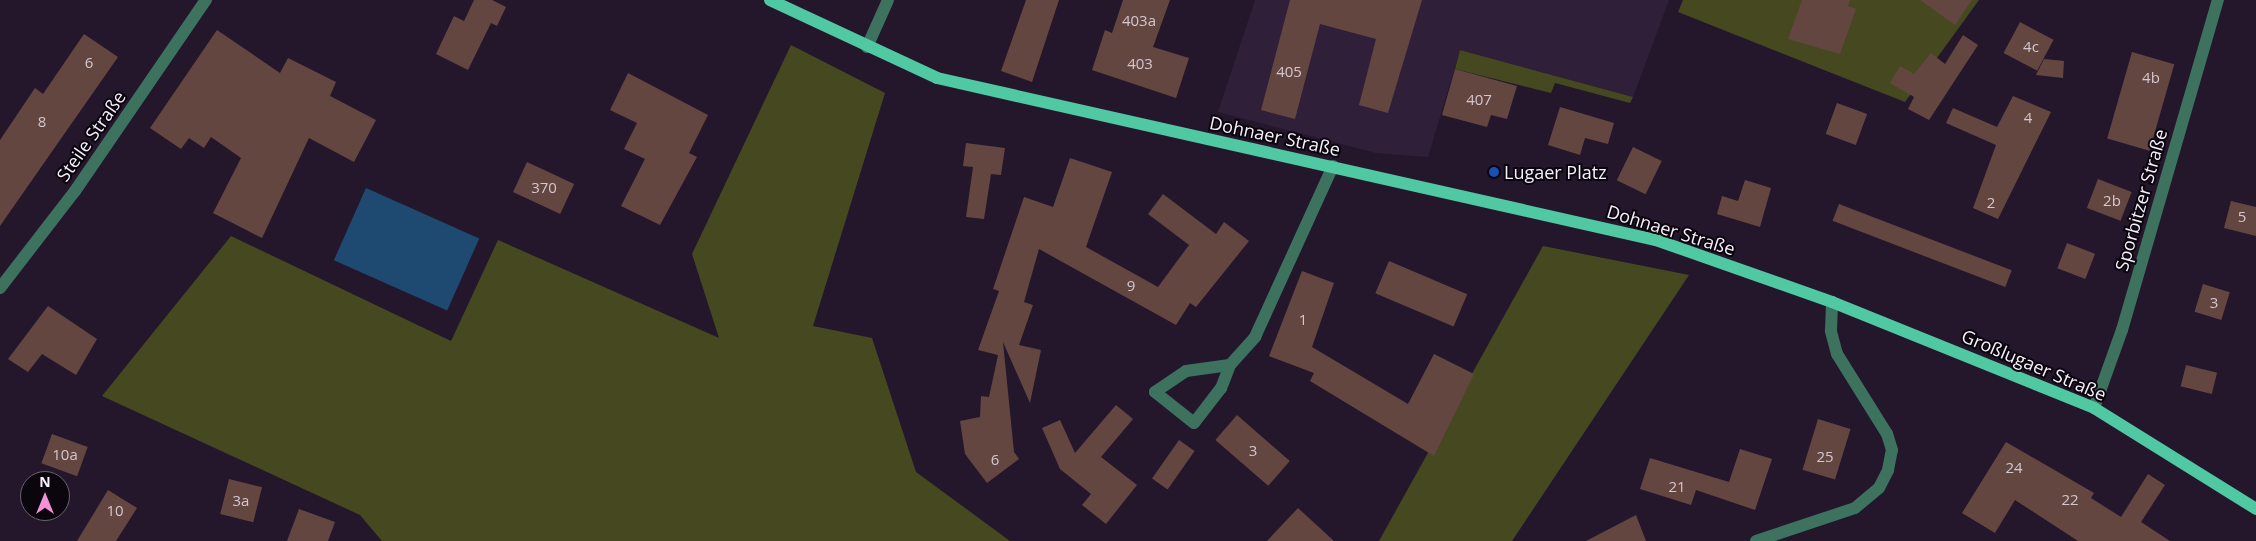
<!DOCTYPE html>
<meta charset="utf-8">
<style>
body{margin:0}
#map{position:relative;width:2256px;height:541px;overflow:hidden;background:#24172c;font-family:"Open Sans",sans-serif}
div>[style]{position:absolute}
.built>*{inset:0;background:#301f39}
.green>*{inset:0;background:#464820}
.water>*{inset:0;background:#1e4a72;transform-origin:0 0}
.building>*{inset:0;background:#644641;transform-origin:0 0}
.minor>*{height:12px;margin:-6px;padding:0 6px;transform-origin:6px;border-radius:6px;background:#3d725f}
.major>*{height:12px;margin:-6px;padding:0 6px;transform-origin:6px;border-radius:6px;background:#50c8a2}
.dots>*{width:14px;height:14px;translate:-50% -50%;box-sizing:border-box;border:2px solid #0b060e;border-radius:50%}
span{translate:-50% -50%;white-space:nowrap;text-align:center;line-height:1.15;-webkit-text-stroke:4px #0b060e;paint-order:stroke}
.number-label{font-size:15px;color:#d3c6cf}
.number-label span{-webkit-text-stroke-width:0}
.street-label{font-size:18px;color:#f8f0fe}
.poi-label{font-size:18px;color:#f8f0fe}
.left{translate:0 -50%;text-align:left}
.north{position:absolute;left:20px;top:471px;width:50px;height:50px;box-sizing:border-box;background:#0b060e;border:1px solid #6a646e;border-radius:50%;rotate:0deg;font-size:14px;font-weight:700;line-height:20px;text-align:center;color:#f8f0fe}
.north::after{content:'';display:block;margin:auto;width:18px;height:22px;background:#f391d6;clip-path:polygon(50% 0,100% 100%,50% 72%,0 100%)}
</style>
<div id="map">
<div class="built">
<div style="clip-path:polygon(1255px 0,1669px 0,1633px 97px,1460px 50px,1428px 157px,1376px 153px,1218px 112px)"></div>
</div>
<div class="green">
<div style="clip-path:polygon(1683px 0,1979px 0,1905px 102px,1678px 12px)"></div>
<div style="clip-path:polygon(791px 45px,885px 93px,813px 326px,872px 338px,916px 472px,1010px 541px,382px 541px,360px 515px,102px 396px,231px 236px,451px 341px,498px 240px,719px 338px,692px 254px)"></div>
<div style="clip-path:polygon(1460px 50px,1633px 97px,1630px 103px,1555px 83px,1551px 93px,1455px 69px)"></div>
<div style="clip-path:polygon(1543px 246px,1689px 275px,1512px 541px,1379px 541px)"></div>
</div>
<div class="water">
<div style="left:366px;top:188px;width:124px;height:79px;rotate:24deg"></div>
</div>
<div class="building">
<div style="clip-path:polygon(474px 0,492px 0,506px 7px,497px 26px,491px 23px,468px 70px,436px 54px,454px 16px,464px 21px)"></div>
<div style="clip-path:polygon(1026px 0,1059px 0,1032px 82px,1001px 71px)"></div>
<div style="clip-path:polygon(1123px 0,1170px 0,1153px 47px,1189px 58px,1176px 98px,1092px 70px,1105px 30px,1112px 33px)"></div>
<div style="clip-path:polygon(1290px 0,1422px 0,1388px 113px,1359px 105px,1376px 39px,1320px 24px,1295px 119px,1261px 110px)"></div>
<div style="clip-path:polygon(1802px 0,1850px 0,1848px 6px,1856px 9px,1840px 54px,1788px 39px)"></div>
<div style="clip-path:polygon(1920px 0,1972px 0,1955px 25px)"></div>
<div style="left:2020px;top:22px;width:38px;height:35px;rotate:28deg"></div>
<div style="clip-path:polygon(217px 30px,280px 73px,288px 58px,336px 82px,330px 96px,376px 120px,354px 162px,309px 138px,262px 238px,213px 213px,241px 158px,211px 137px,204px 148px,189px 138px,181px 149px,150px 128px)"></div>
<div style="clip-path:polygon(84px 34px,118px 57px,0 226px,0 140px,35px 88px,43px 94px)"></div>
<div style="clip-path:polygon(1963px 35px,1978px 45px,1929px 120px,1908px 109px,1914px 97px,1890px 83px,1900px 66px,1914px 74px,1931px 53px,1945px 64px)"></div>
<div style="left:2132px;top:52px;width:44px;height:90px;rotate:16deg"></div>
<div style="clip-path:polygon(2044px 59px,2064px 61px,2063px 78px,2036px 75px)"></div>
<div style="clip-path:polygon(1455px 69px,1517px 86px,1507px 119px,1491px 115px,1487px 127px,1442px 115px)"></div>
<div style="clip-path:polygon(628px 73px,708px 115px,689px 153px,697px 157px,660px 225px,621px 206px,645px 159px,624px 149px,637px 123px,610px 110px)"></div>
<div style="clip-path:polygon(2013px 96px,2051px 112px,1998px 219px,1973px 208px,1996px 145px,1946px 123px,1953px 108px,1997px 127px)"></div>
<div style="left:1837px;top:103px;width:32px;height:33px;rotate:20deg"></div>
<div style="clip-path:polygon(1560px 107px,1614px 123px,1608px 144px,1585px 138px,1580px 155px,1548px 145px)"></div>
<div style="clip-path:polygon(966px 143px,1005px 148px,1001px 175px,991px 174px,984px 219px,966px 217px,973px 167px,963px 166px)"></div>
<div style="left:1633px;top:147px;width:32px;height:37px;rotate:26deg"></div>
<div style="clip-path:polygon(1070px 158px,1112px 172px,1086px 247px,1158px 287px,1189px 245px,1148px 214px,1163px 194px,1216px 234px,1224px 222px,1249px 241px,1196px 307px,1190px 303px,1176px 325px,1039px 249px,1024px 302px,1033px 305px,1019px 345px,1041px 350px,1030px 403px,1003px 342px,1014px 452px,1019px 459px,987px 483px,965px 454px,960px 421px,980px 417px,981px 396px,989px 397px,998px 355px,978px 350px,999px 291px,993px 289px,1024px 197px,1053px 207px)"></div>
<div style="left:527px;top:162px;width:52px;height:33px;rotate:25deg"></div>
<div style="left:2098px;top:179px;width:36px;height:31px;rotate:21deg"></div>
<div style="clip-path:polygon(1745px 180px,1771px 188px,1760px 227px,1717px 214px,1722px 196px,1738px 201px)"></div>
<div style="clip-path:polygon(2231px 201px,2256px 207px,2256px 236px,2224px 228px)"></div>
<div style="left:1839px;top:204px;width:185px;height:18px;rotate:21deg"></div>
<div style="left:2067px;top:243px;width:30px;height:27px;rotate:21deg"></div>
<div style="left:1389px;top:261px;width:85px;height:35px;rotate:23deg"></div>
<div style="clip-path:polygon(1302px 271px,1334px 283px,1312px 347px,1408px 404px,1434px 354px,1474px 374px,1434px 456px,1310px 381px,1314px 373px,1269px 356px)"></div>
<div style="left:2203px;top:284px;width:28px;height:29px;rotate:17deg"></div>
<div style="clip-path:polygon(48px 306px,97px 339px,76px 375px,42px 354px,28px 372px,8px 359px)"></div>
<div style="left:2186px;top:365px;width:32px;height:22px;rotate:14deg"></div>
<div style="clip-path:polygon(1116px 405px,1133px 419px,1101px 457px,1137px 485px,1106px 524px,1082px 505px,1091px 494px,1060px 469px,1042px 428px,1060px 420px,1075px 453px)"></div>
<div style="left:1237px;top:415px;width:70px;height:33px;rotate:41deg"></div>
<div style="left:1818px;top:419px;width:34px;height:53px;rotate:17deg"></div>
<div style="left:52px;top:434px;width:38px;height:31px;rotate:20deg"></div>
<div style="left:1179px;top:440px;width:19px;height:47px;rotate:35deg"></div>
<div style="clip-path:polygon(2006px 442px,2094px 493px,2091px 498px,2121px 517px,2148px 474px,2165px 485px,2141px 522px,2170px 541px,2078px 541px,2015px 500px,1995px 533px,1962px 513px)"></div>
<div style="clip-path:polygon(1740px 449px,1772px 459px,1755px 510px,1696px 490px,1691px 505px,1640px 489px,1650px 458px,1729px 482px)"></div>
<div style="left:229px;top:479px;width:34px;height:36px;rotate:14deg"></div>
<div style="clip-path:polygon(108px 490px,137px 508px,116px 541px,77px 541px)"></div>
<div style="clip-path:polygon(1298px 508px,1334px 541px,1267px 541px)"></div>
<div style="clip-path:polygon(299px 509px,335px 522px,328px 541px,287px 541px)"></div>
<div style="clip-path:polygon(1636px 515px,1646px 541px,1586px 541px)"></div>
</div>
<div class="minor">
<div style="left:867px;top:47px;width:51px;rotate:-65.9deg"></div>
<div style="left:0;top:288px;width:123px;rotate:-52.3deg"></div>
<div style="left:75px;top:191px;width:232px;rotate:-55.6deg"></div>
<div style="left:1230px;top:365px;width:25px;rotate:111deg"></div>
<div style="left:1221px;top:388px;width:44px;rotate:127.6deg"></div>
<div style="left:1194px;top:423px;width:50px;rotate:-141.5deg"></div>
<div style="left:1155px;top:392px;width:37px;rotate:-34deg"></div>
<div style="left:1186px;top:371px;width:44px;rotate:-7.8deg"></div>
<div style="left:1230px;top:365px;width:38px;rotate:-48deg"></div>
<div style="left:1255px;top:337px;width:188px;rotate:-65.5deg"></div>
<div style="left:2094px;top:408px;width:83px;rotate:-70.3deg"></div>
<div style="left:2122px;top:330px;width:344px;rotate:-73.8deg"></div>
<div style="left:1756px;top:541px;width:104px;rotate:-18.4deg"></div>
<div style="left:1855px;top:508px;width:31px;rotate:-40deg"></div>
<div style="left:1879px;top:488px;width:20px;rotate:-63deg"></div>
<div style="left:1888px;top:470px;width:20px;rotate:-79deg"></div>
<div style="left:1892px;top:450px;width:17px;rotate:-107deg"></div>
<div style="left:1887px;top:434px;width:94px;rotate:-122deg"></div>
<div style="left:1837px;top:354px;width:24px;rotate:-105deg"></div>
<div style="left:1831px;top:331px;width:29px;rotate:-88deg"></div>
</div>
<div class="major">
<div style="left:770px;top:0;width:184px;rotate:25deg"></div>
<div style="left:937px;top:78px;width:737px;rotate:12.7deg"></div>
<div style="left:1656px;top:240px;width:187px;rotate:19.4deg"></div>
<div style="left:1832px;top:302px;width:283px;rotate:22deg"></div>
<div style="left:2094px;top:408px;width:191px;rotate:31.9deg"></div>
</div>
<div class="dots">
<div style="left:1494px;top:172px;background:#1a4fb4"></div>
</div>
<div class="number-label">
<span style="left:1139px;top:21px">403a</span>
<span style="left:2031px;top:47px">4c</span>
<span style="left:89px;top:63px">6</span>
<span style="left:1140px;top:64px">403</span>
<span style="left:1289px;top:72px">405</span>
<span style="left:2151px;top:78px">4b</span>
<span style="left:1479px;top:100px">407</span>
<span style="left:2028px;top:118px">4</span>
<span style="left:42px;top:122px">8</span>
<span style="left:544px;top:188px">370</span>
<span style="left:2112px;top:201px">2b</span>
<span style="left:1991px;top:203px">2</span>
<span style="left:2242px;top:217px">5</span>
<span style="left:1131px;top:286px">9</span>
<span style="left:2214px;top:303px">3</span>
<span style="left:1303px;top:320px">1</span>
<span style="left:1253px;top:451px">3</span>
<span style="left:65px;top:455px">10a</span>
<span style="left:1825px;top:457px">25</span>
<span style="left:995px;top:460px">6</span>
<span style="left:2014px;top:468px">24</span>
<span style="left:1677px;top:487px">21</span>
<span style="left:2070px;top:500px">22</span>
<span style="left:241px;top:501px">3a</span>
<span style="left:115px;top:511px">10</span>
</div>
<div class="street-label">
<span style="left:91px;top:136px;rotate:-55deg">Steile Straße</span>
<span style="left:1275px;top:136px;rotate:12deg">Dohnaer Straße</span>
<span style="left:2141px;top:200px;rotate:-74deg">Sporbitzer Straße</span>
<span style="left:1671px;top:230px;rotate:17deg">Dohnaer Straße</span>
<span style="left:2034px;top:365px;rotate:23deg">Großlugaer Straße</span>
</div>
<div class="poi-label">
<span class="left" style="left:1504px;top:172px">Lugaer Platz</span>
</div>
<div class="north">N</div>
</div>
